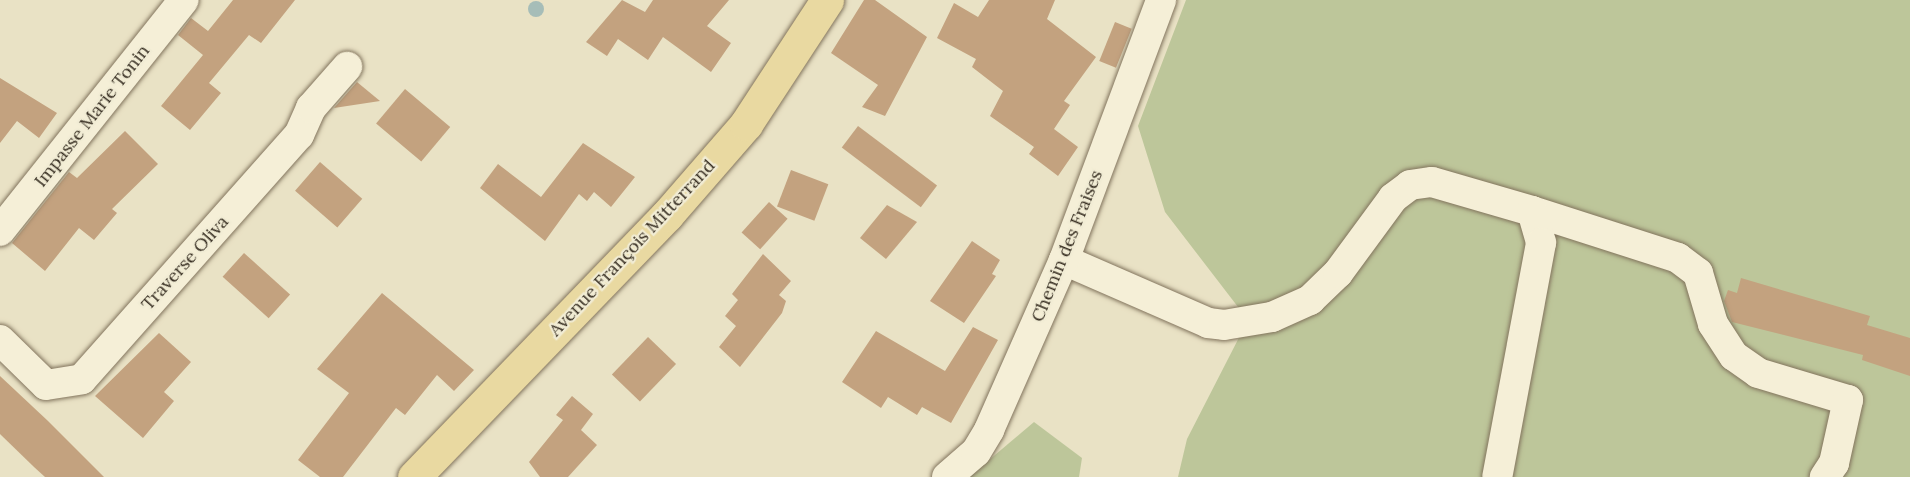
<!DOCTYPE html>
<meta charset="utf-8">
<style>
body{margin:0}
#map{position:relative;width:1910px;height:477px;overflow:hidden;background:#e9e2c5;font-family:Lora,serif}
div>[style]{position:absolute}
.green>*{inset:0;background:#bdc69a}
.water>*{inset:0;background:#a6bdb8}
.round{border-radius:50%}
.building>*{inset:0;background:#c3a27f;transform-origin:0 0}
.roads{filter:drop-shadow(0 0 2px #82745d) drop-shadow(0 0 2px #82745d)}
.minor>*{height:30px;margin:-15px;padding:0 15px;transform-origin:15px;border-radius:15px;background:#f5efd7}
.major>*{height:33px;margin:-16.5px;padding:0 16.5px;transform-origin:16.5px;border-radius:16.5px;background:#e9d9a1}
span{translate:-50% -50%;white-space:nowrap;text-align:center;line-height:1.15;-webkit-text-stroke:4.5px #f1ecd4;paint-order:stroke}
.street-label{font-size:18px;color:#342b1f}
</style>
<div id="map">
<div class="green">
<div style="clip-path:polygon(1186px 0,1910px 0,1910px 477px,1178px 477px,1187px 439px,1248px 320px,1165px 212px,1138px 126px)"></div>
<div style="clip-path:polygon(1034px 422px,1082px 458px,1079px 477px,969px 477px)"></div>
</div>
<div class="water">
<div class="round" style="left:528px;top:1px;width:16px;height:16px"></div>
</div>
<div class="building">
<div style="clip-path:polygon(233px 0,295px 0,261px 43px,249px 35px,209px 83px,221px 93px,190px 130px,161px 106px,203px 55px,178px 35px,191px 18px,208px 31px)"></div>
<div style="clip-path:polygon(622px 0,645px 12px,653px 0,729px 0,707px 26px,731px 43px,711px 72px,663px 37px,648px 60px,618px 39px,607px 56px,586px 42px)"></div>
<div style="clip-path:polygon(864px 0,875px 0,927px 37px,885px 116px,862px 107px,878px 85px,831px 53px)"></div>
<div style="clip-path:polygon(989px 0,1055px 0,1047px 19px,1096px 57px,1064px 101px,1070px 105px,1054px 129px,1078px 147px,1058px 176px,1029px 154px,1034px 147px,990px 116px,1003px 91px,972px 67px,976px 59px,937px 38px,954px 3px,978px 17px)"></div>
<div style="left:1115px;top:22px;width:18px;height:42px;rotate:22deg"></div>
<div style="clip-path:polygon(0 78px,57px 113px,39px 138px,17px 121px,0 143px)"></div>
<div style="clip-path:polygon(357px 82px,380px 101px,334px 108px)"></div>
<div style="left:405px;top:89px;width:59px;height:45px;rotate:40deg"></div>
<div style="left:858px;top:126px;width:99px;height:27px;rotate:37deg"></div>
<div style="clip-path:polygon(125px 131px,158px 164px,112px 209px,117px 213px,94px 240px,79px 228px,45px 271px,12px 243px,69px 172px,77px 178px)"></div>
<div style="clip-path:polygon(583px 143px,635px 177px,611px 207px,594px 192px,587px 201px,579px 194px,545px 241px,480px 188px,498px 164px,541px 197px)"></div>
<div style="left:320px;top:162px;width:56px;height:38px;rotate:41deg"></div>
<div style="left:791px;top:170px;width:40px;height:39px;rotate:21deg"></div>
<div style="left:769px;top:202px;width:25px;height:41px;rotate:42deg"></div>
<div style="clip-path:polygon(887px 205px,917px 222px,886px 259px,860px 238px)"></div>
<div style="clip-path:polygon(972px 241px,1000px 260px,992px 274px,996px 276px,964px 323px,930px 301px)"></div>
<div style="left:244px;top:253px;width:62px;height:32px;rotate:42deg"></div>
<div style="clip-path:polygon(763px 254px,791px 281px,779px 295px,786px 301px,782px 313px,740px 367px,719px 347px,736px 326px,725px 316px,738px 300px,732px 294px)"></div>
<div style="clip-path:polygon(1741px 278px,1870px 316px,1867px 325px,1910px 338px,1910px 376px,1862px 360px,1863px 355px,1732px 322px,1724px 301px,1728px 290px,1737px 293px)"></div>
<div style="clip-path:polygon(382px 293px,474px 370px,454px 391px,437px 375px,405px 415px,396px 408px,343px 477px,320px 477px,298px 460px,349px 393px,317px 369px)"></div>
<div style="clip-path:polygon(973px 327px,998px 340px,951px 423px,922px 407px,917px 415px,888px 397px,881px 408px,842px 382px,876px 331px,945px 371px)"></div>
<div style="clip-path:polygon(159px 333px,191px 362px,164px 392px,174px 401px,143px 438px,95px 396px)"></div>
<div style="left:648px;top:337px;width:39px;height:52px;rotate:44deg"></div>
<div style="clip-path:polygon(0 376px,48px 421px,104px 477px,45px 477px,34px 467px,0 434px)"></div>
<div style="clip-path:polygon(572px 396px,593px 414px,581px 430px,597px 445px,568px 477px,540px 477px,529px 462px,563px 420px,556px 415px)"></div>
</div>
<div class="roads">
<div class="minor">
<div style="left:1532px;top:211px;width:153px;rotate:17.8deg"></div>
<div style="left:1678px;top:258px;width:25px;rotate:37deg"></div>
<div style="left:1698px;top:273px;width:53px;rotate:73.6deg"></div>
<div style="left:1713px;top:324px;width:38px;rotate:57deg"></div>
<div style="left:1734px;top:356px;width:29px;rotate:35deg"></div>
<div style="left:1758px;top:373px;width:94px;rotate:16.7deg"></div>
<div style="left:1848px;top:400px;width:65px;rotate:102.5deg"></div>
<div style="left:1834px;top:463px;width:17px;rotate:123deg"></div>
<div style="left:0;top:231px;width:295px;rotate:-51.5deg"></div>
<div style="left:1064px;top:260px;width:157px;rotate:23.6deg"></div>
<div style="left:1208px;top:323px;width:16px;rotate:7deg"></div>
<div style="left:1224px;top:325px;width:49px;rotate:-9.5deg"></div>
<div style="left:1272px;top:317px;width:42px;rotate:-24.1deg"></div>
<div style="left:1310px;top:300px;width:39px;rotate:-44deg"></div>
<div style="left:1338px;top:273px;width:93px;rotate:-53.7deg"></div>
<div style="left:1393px;top:198px;width:21px;rotate:-37deg"></div>
<div style="left:1410px;top:185px;width:22px;rotate:-8deg"></div>
<div style="left:1432px;top:182px;width:104px;rotate:16.2deg"></div>
<div style="left:1532px;top:211px;width:33px;rotate:74deg"></div>
<div style="left:1541px;top:243px;width:238px;rotate:100.6deg"></div>
<div style="left:0;top:340px;width:64px;rotate:44.4deg"></div>
<div style="left:46px;top:385px;width:36px;rotate:-9deg"></div>
<div style="left:82px;top:379px;width:327px;rotate:-48.4deg"></div>
<div style="left:299px;top:135px;width:30px;rotate:-66deg"></div>
<div style="left:311px;top:108px;width:55px;rotate:-48.7deg"></div>
<div style="left:947px;top:477px;width:38px;rotate:-41deg"></div>
<div style="left:976px;top:452px;width:26px;rotate:-59deg"></div>
<div style="left:989px;top:430px;width:186px;rotate:-66.2deg"></div>
<div style="left:1064px;top:260px;width:278px;rotate:-69.5deg"></div>
</div>
<div class="major">
<div style="left:414px;top:477px;width:364px;rotate:-46deg"></div>
<div style="left:667px;top:215px;width:121px;rotate:-49deg"></div>
<div style="left:746px;top:124px;width:148px;rotate:-56.8deg"></div>
</div>
</div>
<div class="street-label">
<span style="left:92px;top:116px;rotate:-52deg">Impasse Marie Tonin</span>
<span style="left:1067px;top:246px;rotate:-68deg">Chemin des Fraises</span>
<span style="left:632px;top:248px;rotate:-47deg">Avenue François Mitterrand</span>
<span style="left:185px;top:263px;rotate:-48deg">Traverse Oliva</span>
</div>
</div>
